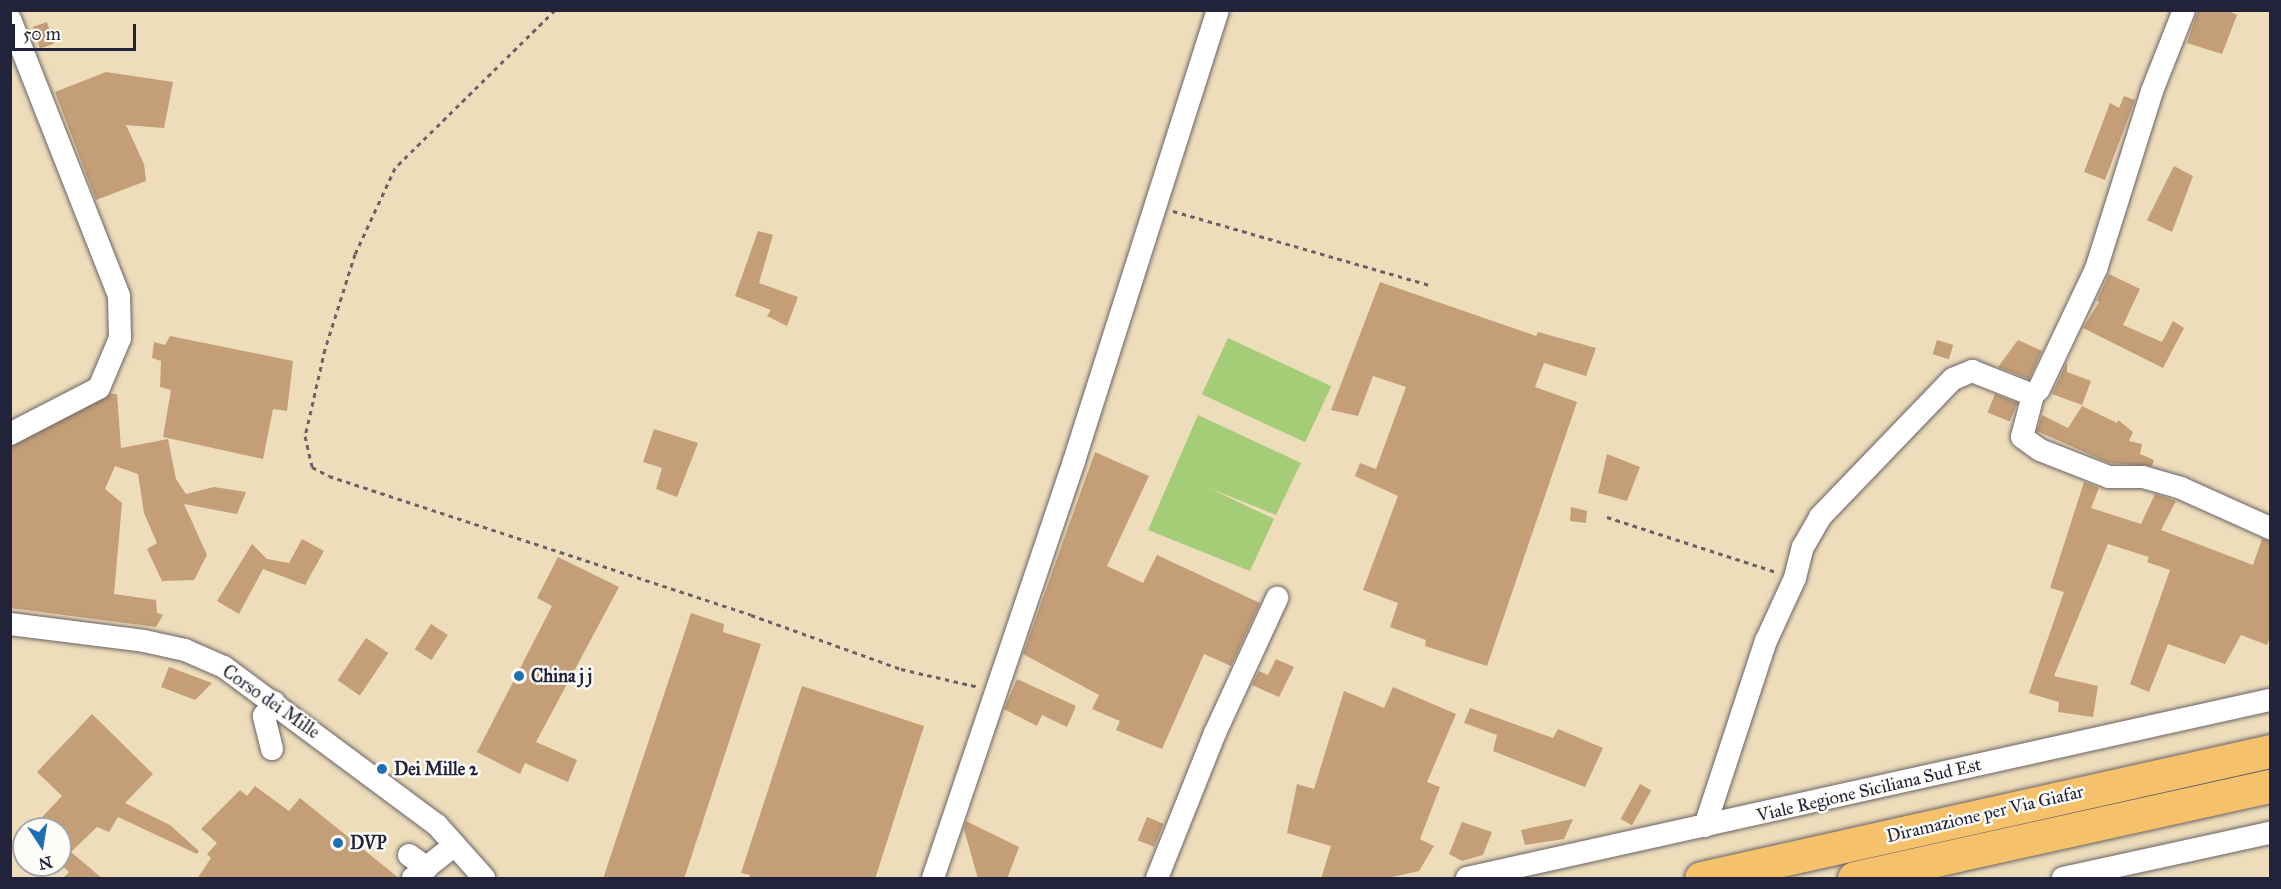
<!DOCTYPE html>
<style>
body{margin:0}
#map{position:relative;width:2281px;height:889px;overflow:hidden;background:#eeddba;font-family:"IM FELL Great Primer",serif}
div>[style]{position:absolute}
.green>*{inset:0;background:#a5cc77;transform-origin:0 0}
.building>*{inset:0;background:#c39e76;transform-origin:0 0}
.path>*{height:3px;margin-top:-1.5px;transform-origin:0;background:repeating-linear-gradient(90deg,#696367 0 4.5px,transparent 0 9px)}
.roads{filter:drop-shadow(0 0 2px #696367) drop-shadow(0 0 2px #696367)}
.minor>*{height:22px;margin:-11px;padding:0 11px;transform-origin:11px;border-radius:11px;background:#fff}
.highway>*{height:33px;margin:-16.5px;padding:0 16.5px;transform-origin:16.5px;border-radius:16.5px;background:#f5c16b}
.dots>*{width:16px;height:16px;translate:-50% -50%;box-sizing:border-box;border:3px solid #fdfcf7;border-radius:50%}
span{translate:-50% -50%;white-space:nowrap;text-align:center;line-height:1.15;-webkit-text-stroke:5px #fdfcf7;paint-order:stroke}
.poi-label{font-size:18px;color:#22223b;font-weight:700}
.left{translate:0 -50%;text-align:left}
.street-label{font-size:18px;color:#22223b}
.frame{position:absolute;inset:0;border:12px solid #22223b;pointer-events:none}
.north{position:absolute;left:12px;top:817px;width:60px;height:60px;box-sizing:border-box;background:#fdfcf7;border:2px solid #a5a5ac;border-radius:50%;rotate:168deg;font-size:16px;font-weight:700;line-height:24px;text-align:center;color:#22223b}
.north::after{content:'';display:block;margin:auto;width:21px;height:27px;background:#1f6fb2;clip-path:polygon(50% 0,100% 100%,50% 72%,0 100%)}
.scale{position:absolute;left:12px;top:24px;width:124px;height:27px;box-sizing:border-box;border:3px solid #22223b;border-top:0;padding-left:8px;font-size:18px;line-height:21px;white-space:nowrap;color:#22223b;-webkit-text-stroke:4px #fdfcf7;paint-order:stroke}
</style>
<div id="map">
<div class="green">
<div style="left:1228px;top:338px;width:114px;height:62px;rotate:25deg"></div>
<div style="clip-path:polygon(1198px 415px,1301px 463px,1276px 515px,1209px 488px,1274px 519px,1250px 571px,1148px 530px)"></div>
</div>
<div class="building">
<div style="clip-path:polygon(2198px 10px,2227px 10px,2237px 15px,2222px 54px,2187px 43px)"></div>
<div style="left:47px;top:22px;width:23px;height:15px;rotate:72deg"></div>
<div style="clip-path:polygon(106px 72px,173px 82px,164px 128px,126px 125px,144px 164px,146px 181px,96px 200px,55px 92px)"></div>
<div style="clip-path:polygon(2124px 96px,2135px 100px,2105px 180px,2084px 172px,2110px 103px,2119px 108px)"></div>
<div style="clip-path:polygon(2174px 166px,2193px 176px,2172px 232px,2147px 220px)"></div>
<div style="clip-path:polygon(758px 231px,773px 235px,759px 283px,798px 297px,787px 326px,767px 316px,771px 310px,735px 296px)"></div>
<div style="clip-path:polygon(2109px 274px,2140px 289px,2123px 325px,2162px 342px,2173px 321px,2184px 328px,2163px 368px,2083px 328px,2099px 302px,2097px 300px)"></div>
<div style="clip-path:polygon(1380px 282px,1536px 336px,1538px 332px,1596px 348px,1586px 376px,1544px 363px,1535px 387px,1577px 402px,1487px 666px,1425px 646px,1426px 640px,1390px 627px,1398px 603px,1363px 590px,1398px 496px,1355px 476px,1360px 463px,1376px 469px,1406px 387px,1373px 376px,1358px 416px,1331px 410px)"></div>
<div style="clip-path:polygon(170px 336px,293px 361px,287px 411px,273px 409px,263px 459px,163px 437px,171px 390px,160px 387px,161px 361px,152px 358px,154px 342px,165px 345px)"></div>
<div style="left:1937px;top:340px;width:17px;height:15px;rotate:17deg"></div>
<div style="clip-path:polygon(2018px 340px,2042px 351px,2029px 379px,1998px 367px)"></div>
<div style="clip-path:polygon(2067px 362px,2067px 372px,2091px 381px,2082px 405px,2052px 394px)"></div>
<div style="clip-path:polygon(111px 394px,117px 394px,121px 448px,168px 439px,176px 479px,186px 494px,214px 487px,246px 492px,237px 514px,184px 504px,207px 555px,194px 580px,162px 581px,147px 549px,157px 543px,144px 513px,138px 474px,115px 466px,105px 489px,122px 503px,114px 594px,156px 600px,157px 613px,163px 615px,156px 627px,10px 608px,10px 447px)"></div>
<div style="left:1995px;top:394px;width:24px;height:20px;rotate:22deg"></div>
<div style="clip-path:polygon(2082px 406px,2117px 423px,2118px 420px,2133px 432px,2129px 441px,2142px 444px,2140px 454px,2154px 460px,2152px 466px,2109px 463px,2037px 431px,2042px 415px,2068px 428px)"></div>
<div style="clip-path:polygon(654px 429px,698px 443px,677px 497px,656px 489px,662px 468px,643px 462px)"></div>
<div style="clip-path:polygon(1095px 452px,1149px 476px,1107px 566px,1143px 583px,1157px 555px,1260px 603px,1231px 666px,1204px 654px,1162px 749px,1116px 730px,1120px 721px,1092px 709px,1099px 695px,1023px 654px)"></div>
<div style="clip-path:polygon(1607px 454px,1640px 467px,1627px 501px,1598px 493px)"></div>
<div style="clip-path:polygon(2084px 482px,2099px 488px,2091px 508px,2141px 524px,2155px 494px,2176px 501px,2161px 530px,2253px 565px,2262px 539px,2271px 541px,2271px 635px,2267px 645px,2241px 635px,2225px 664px,2168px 644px,2149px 692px,2130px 684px,2170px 570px,2147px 562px,2149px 557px,2108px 544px,2054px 676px,2098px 686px,2093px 717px,2058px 712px,2059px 702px,2029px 693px,2064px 592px,2050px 588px)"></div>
<div style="clip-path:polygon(1571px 507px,1587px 511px,1586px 523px,1570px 521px)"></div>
<div style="clip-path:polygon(302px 539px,324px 551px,305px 585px,263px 569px,239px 614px,217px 601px,252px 544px,267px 559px,289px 563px)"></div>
<div style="clip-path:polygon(558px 557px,619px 587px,536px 742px,577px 760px,568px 782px,525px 763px,520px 774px,477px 752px,552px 606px,537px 598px)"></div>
<div style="clip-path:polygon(691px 613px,724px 624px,723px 632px,761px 644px,684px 879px,603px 879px)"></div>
<div style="left:431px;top:624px;width:20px;height:30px;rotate:33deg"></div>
<div style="left:366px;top:638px;width:27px;height:51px;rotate:34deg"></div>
<div style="clip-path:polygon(1276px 659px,1294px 667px,1279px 697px,1252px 685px,1259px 671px,1268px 675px)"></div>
<div style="clip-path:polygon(169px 667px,212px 683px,195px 700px,161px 687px)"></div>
<div style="clip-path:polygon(1017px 679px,1076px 706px,1067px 727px,1042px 715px,1037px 726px,1004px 709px)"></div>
<div style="clip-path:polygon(802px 686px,924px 726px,875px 879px,749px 879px,750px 875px,741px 873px)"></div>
<div style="clip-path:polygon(1393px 687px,1456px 714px,1427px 782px,1440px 787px,1420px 839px,1434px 846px,1419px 871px,1384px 879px,1321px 879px,1331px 846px,1287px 833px,1297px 784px,1314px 789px,1344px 691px,1384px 708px)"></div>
<div style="clip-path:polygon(1470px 708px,1553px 738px,1558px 729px,1603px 748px,1585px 787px,1493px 751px,1497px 735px,1464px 723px)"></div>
<div style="clip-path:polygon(92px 714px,153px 774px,125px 803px,170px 825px,199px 851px,197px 854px,118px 817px,109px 832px,97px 827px,71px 852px,103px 879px,62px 879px,69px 872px,60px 864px,60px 829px,31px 829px,62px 796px,37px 772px)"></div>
<div style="left:1640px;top:784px;width:13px;height:40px;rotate:29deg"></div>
<div style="clip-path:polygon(255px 786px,289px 811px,300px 798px,400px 879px,197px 879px,211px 858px,207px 854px,217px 843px,201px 829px,240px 790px,247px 796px)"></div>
<div style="left:1147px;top:817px;width:18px;height:25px;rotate:22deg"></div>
<div style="clip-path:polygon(1573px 819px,1564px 839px,1525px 845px,1521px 830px)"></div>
<div style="clip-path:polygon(966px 821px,1019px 847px,1007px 879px,978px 879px,964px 829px)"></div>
<div style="clip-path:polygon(1462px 822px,1492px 832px,1483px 855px,1462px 861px,1449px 854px)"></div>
</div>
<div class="path">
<div style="left:555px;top:10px;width:225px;rotate:135.4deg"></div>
<div style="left:395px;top:168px;width:95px;rotate:114.9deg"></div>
<div style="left:355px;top:254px;width:100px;rotate:107.5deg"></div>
<div style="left:325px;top:349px;width:89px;rotate:102.9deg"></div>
<div style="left:305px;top:436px;width:32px;rotate:77deg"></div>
<div style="left:312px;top:467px;width:19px;rotate:28deg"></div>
<div style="left:329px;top:476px;width:444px;rotate:18.2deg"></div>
<div style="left:751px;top:615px;width:159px;rotate:19.8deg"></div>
<div style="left:901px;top:669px;width:80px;rotate:13deg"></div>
<div style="left:1173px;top:211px;width:266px;rotate:16.1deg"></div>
<div style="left:1607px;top:517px;width:178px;rotate:18deg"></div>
</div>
<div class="roads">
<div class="minor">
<div style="left:10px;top:19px;width:298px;rotate:68.5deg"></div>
<div style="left:119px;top:296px;width:42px;rotate:88.6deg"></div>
<div style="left:120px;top:338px;width:54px;rotate:112.8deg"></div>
<div style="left:99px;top:388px;width:100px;rotate:152.7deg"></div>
<div style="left:2033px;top:395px;width:43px;rotate:104.7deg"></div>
<div style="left:2022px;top:437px;width:22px;rotate:36deg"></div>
<div style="left:2040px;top:450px;width:74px;rotate:21.4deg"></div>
<div style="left:2109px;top:477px;width:34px"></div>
<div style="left:2143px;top:477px;width:40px;rotate:16deg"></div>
<div style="left:2181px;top:488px;width:98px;rotate:24.2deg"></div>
<div style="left:10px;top:624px;width:135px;rotate:7.2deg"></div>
<div style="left:144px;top:641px;width:42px;rotate:12.4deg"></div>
<div style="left:185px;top:650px;width:43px;rotate:23.6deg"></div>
<div style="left:224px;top:667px;width:265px;rotate:36.6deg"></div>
<div style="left:437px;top:825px;width:71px;rotate:48.4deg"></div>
<div style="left:272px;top:749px;width:34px;rotate:-104deg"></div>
<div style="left:264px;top:716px;width:17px;rotate:-54deg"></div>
<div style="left:1705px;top:826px;width:195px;rotate:-71.8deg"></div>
<div style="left:1766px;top:641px;width:69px;rotate:-65.3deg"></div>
<div style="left:1795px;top:578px;width:32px;rotate:-76deg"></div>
<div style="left:1803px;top:547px;width:34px;rotate:-60deg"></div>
<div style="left:1820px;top:517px;width:192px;rotate:-46.1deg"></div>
<div style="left:1953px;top:379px;width:21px;rotate:-23deg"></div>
<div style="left:1972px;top:371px;width:66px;rotate:21.5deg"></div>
<div style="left:2033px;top:395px;width:8px;rotate:-45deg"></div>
<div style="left:2039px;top:389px;width:133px;rotate:-64.6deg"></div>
<div style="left:2096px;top:269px;width:187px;rotate:-72.5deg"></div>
<div style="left:2152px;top:91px;width:87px;rotate:-68.4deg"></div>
<div style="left:409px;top:855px;width:22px;rotate:36deg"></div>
<div style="left:413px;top:878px;width:53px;rotate:-38.2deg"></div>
<div style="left:933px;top:878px;width:440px;rotate:-71.3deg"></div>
<div style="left:1074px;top:461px;width:473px;rotate:-72.3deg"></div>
<div style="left:1157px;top:878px;width:156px;rotate:-68.2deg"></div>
<div style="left:1215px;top:733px;width:149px;rotate:-65.3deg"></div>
<div style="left:1467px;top:878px;width:822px;rotate:-12.5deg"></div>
<div style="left:2063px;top:878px;width:212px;rotate:-12.3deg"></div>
</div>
<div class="highway">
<div style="left:1701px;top:878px;width:583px;rotate:-12.58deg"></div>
<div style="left:1854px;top:878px;width:426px;rotate:-12.5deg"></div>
</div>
</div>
<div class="dots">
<div style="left:519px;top:676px;background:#1f6fb2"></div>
<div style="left:382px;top:769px;background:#1f6fb2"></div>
<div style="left:338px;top:843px;background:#1f6fb2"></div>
</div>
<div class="poi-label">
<span class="left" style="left:531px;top:676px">China j j</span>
<span class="left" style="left:394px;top:769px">Dei Mille 2</span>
<span class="left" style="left:350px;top:843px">DVP</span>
</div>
<div class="street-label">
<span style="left:271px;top:702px;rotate:35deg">Corso dei Mille</span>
<span style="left:1869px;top:790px;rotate:-13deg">Viale Regione Siciliana Sud Est</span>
<span style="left:1985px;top:814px;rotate:-13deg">Diramazione per Via Giafar</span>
</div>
<div class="frame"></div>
<div class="north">N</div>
<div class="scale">50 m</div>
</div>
